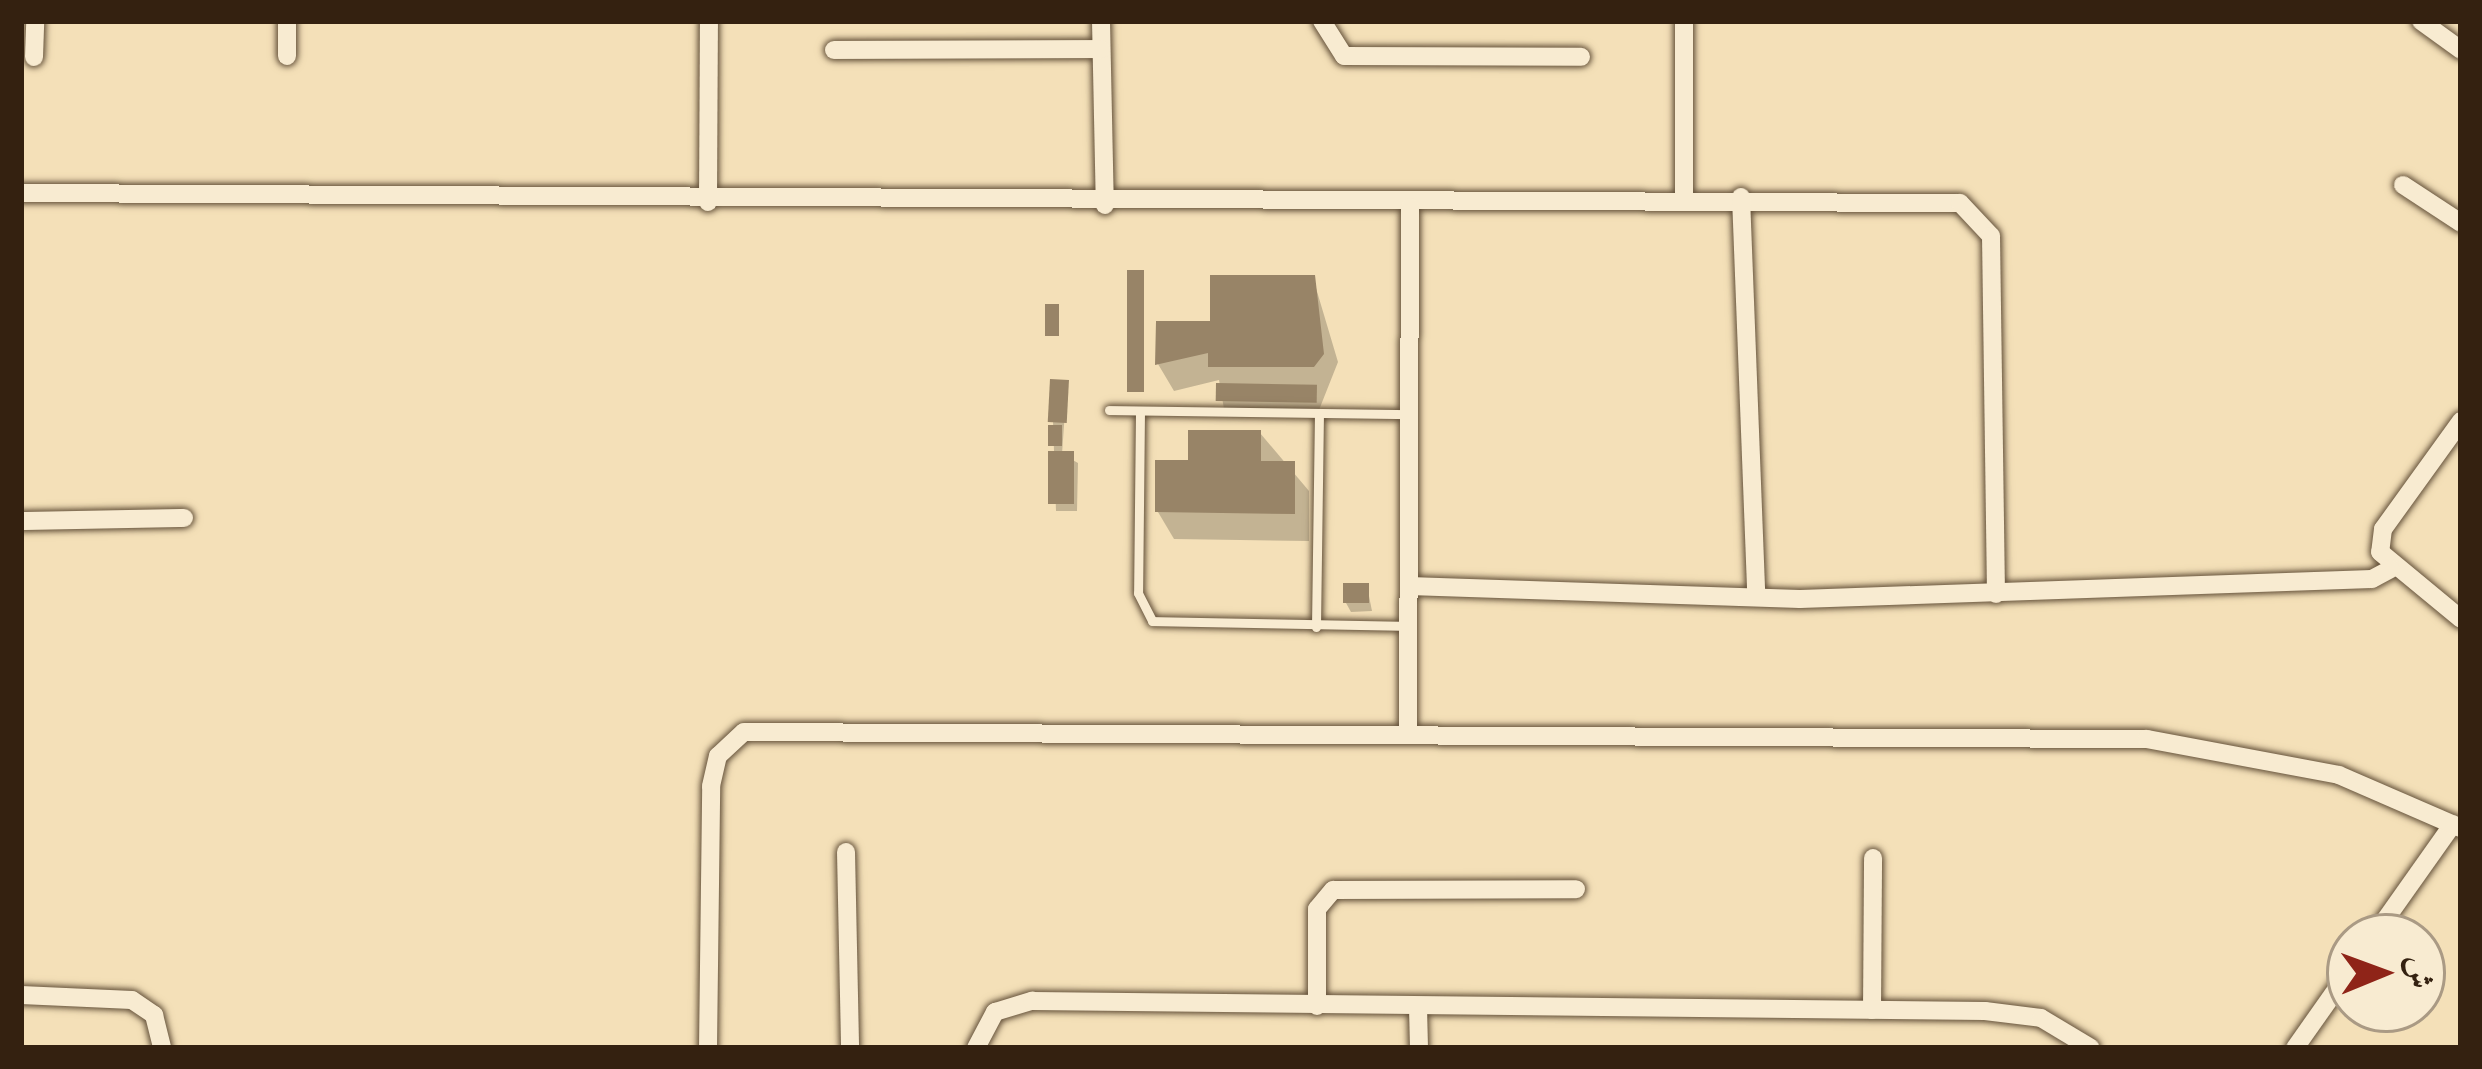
<!DOCTYPE html>
<meta charset="utf-8">
<style>
body{margin:0}
#map{position:relative;width:2482px;height:1069px;overflow:hidden;background:#f4e0b8;font-family:"IM FELL French Canon",Amiri,serif}
div>[style]{position:absolute}
.shadow>*{inset:0;background:#0003}
.building>*{inset:0;background:#988467;transform-origin:0 0}
.roads{filter:drop-shadow(0 0 3px #64513a) drop-shadow(0 0 3px #64513a)}
.service>*{height:9px;margin:-4.5px;padding:0 4.5px;transform-origin:4.5px;border-radius:4.5px;background:#f8ebd1}
.minor>*{height:18px;margin:-9px;padding:0 9px;transform-origin:9px;border-radius:9px;background:#f8ebd1}
span{translate:-50% -50%;white-space:nowrap;text-align:center;line-height:1.15;-webkit-text-stroke:12px #f8ebd1;paint-order:stroke}
.frame{position:absolute;inset:0;border:24px solid #342110;pointer-events:none}
.north{position:absolute;left:2326px;top:913px;width:120px;height:120px;box-sizing:border-box;background:#f8ebd1;border:3px solid #aa9a84;border-radius:50%;rotate:89deg;font-size:33px;font-weight:700;line-height:48px;text-align:center;color:#342110}
.north::after{content:'';display:block;margin:auto;width:42px;height:54px;background:#8f2418;clip-path:polygon(50% 0,100% 100%,50% 72%,0 100%)}
</style>
<div id="map">
<div class="shadow">
<div style="clip-path:polygon(1313px 278px,1338px 362px,1319px 410px,1224px 409px,1219px 380px,1174px 391px,1158px 364px,1213px 324px)"></div>
<div style="clip-path:polygon(1067px 383px,1062px 454px,1078px 463px,1077px 511px,1056px 511px,1053px 421px)"></div>
<div style="clip-path:polygon(1260px 433px,1309px 491px,1309px 541px,1174px 539px,1158px 512px,1191px 463px)"></div>
<div style="clip-path:polygon(1367px 586px,1372px 611px,1351px 612px,1346px 603px)"></div>
</div>
<div class="building">
<div style="left:1127px;top:270px;width:17px;height:122px"></div>
<div style="clip-path:polygon(1210px 275px,1315px 275px,1324px 354px,1314px 367px,1208px 367px,1208px 353px,1155px 365px,1156px 321px,1210px 321px)"></div>
<div style="left:1045px;top:304px;width:14px;height:32px"></div>
<div style="left:1050px;top:379px;width:19px;height:43px;rotate:3deg"></div>
<div style="left:1216px;top:383px;width:101px;height:18px;rotate:1deg"></div>
<div style="left:1048px;top:425px;width:14px;height:21px"></div>
<div style="clip-path:polygon(1188px 430px,1261px 430px,1261px 461px,1295px 461px,1295px 514px,1155px 512px,1155px 460px,1188px 460px)"></div>
<div style="left:1048px;top:451px;width:26px;height:53px"></div>
<div style="left:1369px;top:583px;width:20px;height:26px;rotate:90deg"></div>
</div>
<div class="roads">
<div class="service">
<div style="left:1109px;top:410px;width:300px;rotate:0.8deg"></div>
<div style="left:1140px;top:411px;width:182px;rotate:90.6deg"></div>
<div style="left:1138px;top:593px;width:31px;rotate:63deg"></div>
<div style="left:1152px;top:621px;width:256px;rotate:1.1deg"></div>
<div style="left:1316px;top:627px;width:214px;rotate:-89.2deg"></div>
</div>
<div class="minor">
<div style="left:287px;top:21px;width:35px;rotate:90deg"></div>
<div style="left:1101px;top:21px;width:184px;rotate:88.8deg"></div>
<div style="left:1322px;top:21px;width:41px;rotate:57.8deg"></div>
<div style="left:1344px;top:56px;width:237px;rotate:0.2deg"></div>
<div style="left:1684px;top:21px;width:174px;rotate:90deg"></div>
<div style="left:2421px;top:21px;width:49px;rotate:35.9deg"></div>
<div style="left:834px;top:50px;width:267px;rotate:-0.2deg"></div>
<div style="left:34px;top:57px;width:36px;rotate:-88deg"></div>
<div style="left:2403px;top:185px;width:69px;rotate:33.2deg"></div>
<div style="left:21px;top:193px;width:1939px;rotate:0.3deg"></div>
<div style="left:1960px;top:203px;width:45px;rotate:46.8deg"></div>
<div style="left:1991px;top:236px;width:358px;rotate:89.2deg"></div>
<div style="left:1741px;top:197px;width:399px;rotate:87.8deg"></div>
<div style="left:708px;top:202px;width:181px;rotate:-89.7deg"></div>
<div style="left:2461px;top:421px;width:133px;rotate:125.8deg"></div>
<div style="left:2383px;top:529px;width:23px;rotate:97deg"></div>
<div style="left:2380px;top:552px;width:105px;rotate:39.6deg"></div>
<div style="left:21px;top:521px;width:163px;rotate:-1.1deg"></div>
<div style="left:1409px;top:586px;width:391px;rotate:1.9deg"></div>
<div style="left:1800px;top:599px;width:572px;rotate:-2deg"></div>
<div style="left:2372px;top:579px;width:21px;rotate:-28deg"></div>
<div style="left:1408px;top:734px;width:527px;rotate:-89.78deg"></div>
<div style="left:846px;top:852px;width:196px;rotate:88.8deg"></div>
<div style="left:2373px;top:937px;width:138px;rotate:-54.7deg"></div>
<div style="left:21px;top:995px;width:111px;rotate:2.6deg"></div>
<div style="left:132px;top:1000px;width:27px;rotate:34deg"></div>
<div style="left:154px;top:1015px;width:34px;rotate:76deg"></div>
<div style="left:1317px;top:1006px;width:97px;rotate:-90deg"></div>
<div style="left:1317px;top:909px;width:25px;rotate:-50deg"></div>
<div style="left:1333px;top:890px;width:243px;rotate:-0.2deg"></div>
<div style="left:1418px;top:1007px;width:41px;rotate:88.6deg"></div>
<div style="left:1872px;top:1010px;width:152px;rotate:-89.6deg"></div>
<div style="left:708px;top:1048px;width:262px;rotate:-89.3deg"></div>
<div style="left:711px;top:786px;width:31px;rotate:-77deg"></div>
<div style="left:718px;top:756px;width:35px;rotate:-43deg"></div>
<div style="left:744px;top:732px;width:1403px;rotate:0.29deg"></div>
<div style="left:2147px;top:739px;width:195px;rotate:10.6deg"></div>
<div style="left:2339px;top:775px;width:133px;rotate:23.5deg"></div>
<div style="left:976px;top:1048px;width:41px;rotate:-62.2deg"></div>
<div style="left:995px;top:1012px;width:39px;rotate:-17deg"></div>
<div style="left:1032px;top:1001px;width:953px;rotate:0.6deg"></div>
<div style="left:1985px;top:1011px;width:56px;rotate:7.1deg"></div>
<div style="left:2041px;top:1018px;width:58px;rotate:31deg"></div>
<div style="left:2295px;top:1048px;width:95px;rotate:-54.8deg"></div>
</div>
</div>
<div class="frame"></div>
<div class="north">ش</div>
</div>
